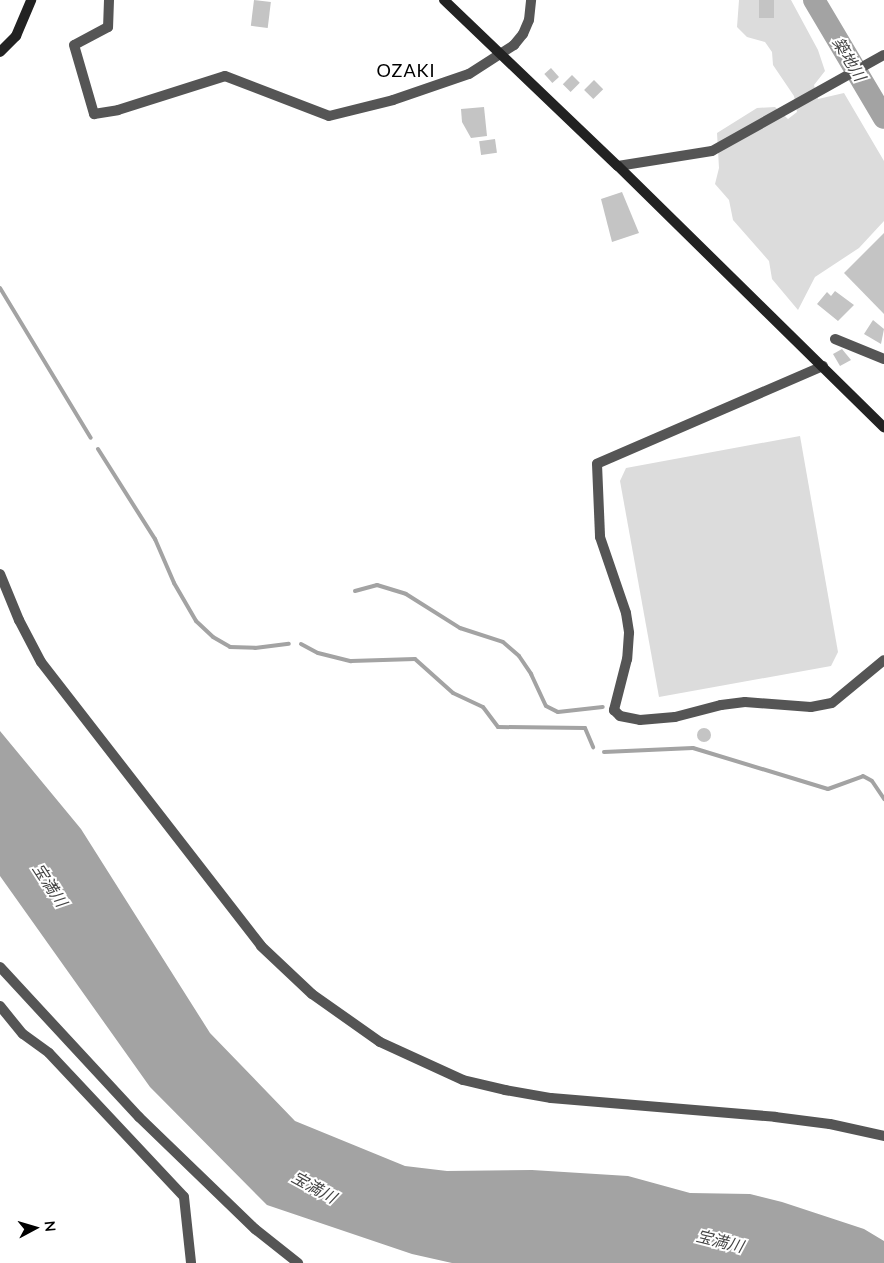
<!DOCTYPE html>
<meta charset="utf-8">
<style>
body{margin:0}
#map{position:relative;width:884px;height:1263px;overflow:hidden;background:#fff;font-family:Lato,"Noto Sans JP",sans-serif}
div>[style]{position:absolute}
.green>*{inset:0;background:#dcdcdc}
.water>*{inset:0;background:#a3a3a3}
.stream>*{height:4px;margin:-2px;padding:0 2px;transform-origin:2px;border-radius:2px;background:#a3a3a3}
.river>*{height:22px;margin:-11px;padding:0 11px;transform-origin:11px;border-radius:11px;background:#a3a3a3}
.building>*{inset:0;background:#c4c4c4;transform-origin:0 0}
.round{border-radius:50%}
.street>*{height:10px;margin:-5px;padding:0 5px;transform-origin:5px;border-radius:5px;background:#555}
.secondary>*{height:10px;margin:-5px;padding:0 5px;transform-origin:5px;border-radius:5px;background:#222}
span{translate:-50% -50%;white-space:nowrap;text-align:center;line-height:1.15;-webkit-text-stroke:4px #fff;paint-order:stroke}
.water-label{font-size:16px;color:#444;font-style:italic}
.quarter-label{font-size:18px;color:#000;letter-spacing:1px}
.north{position:absolute;left:10px;top:1203px;width:50px;height:50px;-webkit-text-stroke:4px #fff;paint-order:stroke;rotate:84deg;font-size:14px;font-weight:700;line-height:20px;text-align:center;color:#000}
.north::after{content:'';display:block;margin:auto;width:18px;height:22px;background:#000;clip-path:polygon(50% 0,100% 100%,50% 72%,0 100%)}
</style>
<div id="map">
<div class="green">
<div style="clip-path:polygon(739px 0,791px 0,818px 50px,825px 71px,814px 85px,818px 99px,844px 93px,884px 161px,884px 221px,859px 248px,815px 277px,798px 310px,772px 279px,769px 261px,733px 220px,729px 200px,715px 184px,719px 168px,717px 133px,757px 108px,775px 107px,788px 119px,797px 112px,794px 96px,773px 65px,772px 52px,765px 42px,747px 37px,737px 27px)"></div>
<div style="clip-path:polygon(800px 436px,838px 652px,831px 666px,659px 697px,620px 481px,626px 468px)"></div>
</div>
<div class="water">
<div style="clip-path:polygon(0 731px,81px 829px,210px 1033px,295px 1121px,405px 1166px,447px 1171px,532px 1170px,628px 1176px,690px 1193px,750px 1194px,782px 1202px,864px 1229px,884px 1241px,884px 1263px,452px 1263px,412px 1254px,267px 1205px,150px 1087px,0 876px)"></div>
</div>
<div class="stream">
<div style="left:0;top:288px;width:175px;rotate:58.8deg"></div>
<div style="left:98px;top:449px;width:107px;rotate:57.7deg"></div>
<div style="left:155px;top:539px;width:48px;rotate:66.6deg"></div>
<div style="left:174px;top:583px;width:44px;rotate:59.9deg"></div>
<div style="left:196px;top:621px;width:23px;rotate:43deg"></div>
<div style="left:213px;top:637px;width:20px;rotate:30deg"></div>
<div style="left:230px;top:647px;width:25px;rotate:2deg"></div>
<div style="left:255px;top:648px;width:34px;rotate:-7deg"></div>
<div style="left:355px;top:591px;width:23px;rotate:-15deg"></div>
<div style="left:377px;top:585px;width:30px;rotate:17deg"></div>
<div style="left:406px;top:594px;width:64px;rotate:32.2deg"></div>
<div style="left:460px;top:628px;width:45px;rotate:18deg"></div>
<div style="left:503px;top:642px;width:21px;rotate:41deg"></div>
<div style="left:519px;top:656px;width:22px;rotate:56deg"></div>
<div style="left:531px;top:674px;width:35px;rotate:65deg"></div>
<div style="left:546px;top:706px;width:13px;rotate:27deg"></div>
<div style="left:558px;top:712px;width:45px;rotate:-6.3deg"></div>
<div style="left:301px;top:644px;width:19px;rotate:28deg"></div>
<div style="left:318px;top:653px;width:34px;rotate:14deg"></div>
<div style="left:351px;top:661px;width:64px;rotate:-1.8deg"></div>
<div style="left:415px;top:659px;width:51px;rotate:41.8deg"></div>
<div style="left:453px;top:693px;width:33px;rotate:25deg"></div>
<div style="left:483px;top:707px;width:25px;rotate:53deg"></div>
<div style="left:498px;top:727px;width:87px;rotate:0.7deg"></div>
<div style="left:585px;top:728px;width:21px;rotate:67deg"></div>
<div style="left:604px;top:752px;width:89px;rotate:-2.6deg"></div>
<div style="left:693px;top:748px;width:141px;rotate:16.9deg"></div>
<div style="left:828px;top:789px;width:37px;rotate:-20deg"></div>
<div style="left:863px;top:776px;width:10px;rotate:29deg"></div>
<div style="left:872px;top:781px;width:22px;rotate:56deg"></div>
</div>
<div class="river">
<div style="left:814px;top:0;width:137px;rotate:59.3deg"></div>
</div>
<div class="building">
<div style="left:254px;top:0;width:17px;height:26px;rotate:7deg"></div>
<div style="left:759px;top:0;width:15px;height:18px"></div>
<div style="left:551px;top:68px;width:12px;height:9px;rotate:48deg"></div>
<div style="left:572px;top:75px;width:11px;height:13px;rotate:45deg"></div>
<div style="left:594px;top:80px;width:13px;height:14px;rotate:45deg"></div>
<div style="clip-path:polygon(484px 107px,487px 136px,471px 138px,462px 122px,461px 109px)"></div>
<div style="left:495px;top:139px;width:14px;height:16px;rotate:82deg"></div>
<div style="clip-path:polygon(622px 192px,639px 233px,612px 242px,601px 199px)"></div>
<div style="clip-path:polygon(884px 233px,884px 314px,844px 273px)"></div>
<div style="clip-path:polygon(835px 291px,854px 305px,838px 321px,817px 304px,827px 292px,831px 296px)"></div>
<div style="clip-path:polygon(873px 320px,884px 329px,881px 344px,864px 334px)"></div>
<div style="clip-path:polygon(842px 349px,851px 360px,840px 366px,833px 354px)"></div>
<div class="round" style="left:697px;top:728px;width:14px;height:14px"></div>
</div>
<div class="street">
<div style="left:109px;top:0;width:27px;rotate:92deg"></div>
<div style="left:108px;top:27px;width:38px;rotate:152deg"></div>
<div style="left:74px;top:45px;width:72px;rotate:73.8deg"></div>
<div style="left:94px;top:114px;width:24px;rotate:-9deg"></div>
<div style="left:118px;top:110px;width:112px;rotate:-17.6deg"></div>
<div style="left:225px;top:76px;width:111px;rotate:21deg"></div>
<div style="left:329px;top:116px;width:66px;rotate:-14deg"></div>
<div style="left:393px;top:100px;width:80px;rotate:-18.9deg"></div>
<div style="left:469px;top:74px;width:54px;rotate:-32.8deg"></div>
<div style="left:514px;top:45px;width:14px;rotate:-51deg"></div>
<div style="left:523px;top:34px;width:15px;rotate:-67deg"></div>
<div style="left:529px;top:20px;width:20px;rotate:-84deg"></div>
<div style="left:618px;top:166px;width:95px;rotate:-9.1deg"></div>
<div style="left:712px;top:151px;width:197px;rotate:-29.2deg"></div>
<div style="left:835px;top:339px;width:53px;rotate:22.2deg"></div>
<div style="left:823px;top:366px;width:246px;rotate:156.6deg"></div>
<div style="left:597px;top:464px;width:73px;rotate:87.6deg"></div>
<div style="left:600px;top:537px;width:80px;rotate:71.1deg"></div>
<div style="left:626px;top:613px;width:20px;rotate:81deg"></div>
<div style="left:629px;top:633px;width:26px;rotate:94deg"></div>
<div style="left:627px;top:659px;width:53px;rotate:104.3deg"></div>
<div style="left:614px;top:710px;width:8px;rotate:45deg"></div>
<div style="left:620px;top:716px;width:20px;rotate:11deg"></div>
<div style="left:640px;top:720px;width:35px;rotate:-5deg"></div>
<div style="left:675px;top:717px;width:48px;rotate:-14.6deg"></div>
<div style="left:721px;top:705px;width:24px;rotate:-7deg"></div>
<div style="left:745px;top:702px;width:66px;rotate:4.3deg"></div>
<div style="left:811px;top:707px;width:21px;rotate:-11deg"></div>
<div style="left:832px;top:703px;width:67px;rotate:-39.6deg"></div>
<div style="left:0;top:574px;width:50px;rotate:67.6deg"></div>
<div style="left:19px;top:620px;width:47px;rotate:62.4deg"></div>
<div style="left:41px;top:662px;width:359px;rotate:52.2deg"></div>
<div style="left:261px;top:946px;width:70px;rotate:43.3deg"></div>
<div style="left:312px;top:994px;width:83px;rotate:35.2deg"></div>
<div style="left:380px;top:1042px;width:91px;rotate:24.6deg"></div>
<div style="left:463px;top:1080px;width:43px;rotate:13.4deg"></div>
<div style="left:505px;top:1090px;width:47px;rotate:9.9deg"></div>
<div style="left:551px;top:1098px;width:225px;rotate:4.8deg"></div>
<div style="left:775px;top:1117px;width:55px;rotate:7.3deg"></div>
<div style="left:830px;top:1124px;width:55px;rotate:12.5deg"></div>
<div style="left:0;top:967px;width:205px;rotate:47.2deg"></div>
<div style="left:139px;top:1117px;width:161px;rotate:44deg"></div>
<div style="left:255px;top:1229px;width:55px;rotate:38.3deg"></div>
<div style="left:0;top:1006px;width:36px;rotate:51deg"></div>
<div style="left:23px;top:1034px;width:32px;rotate:36deg"></div>
<div style="left:49px;top:1053px;width:197px;rotate:46.8deg"></div>
<div style="left:184px;top:1197px;width:66px;rotate:83.9deg"></div>
</div>
<div class="secondary">
<div style="left:444px;top:0;width:240px;rotate:43.7deg"></div>
<div style="left:618px;top:166px;width:373px;rotate:44.5deg"></div>
<div style="left:0;top:52px;width:23px;rotate:-45deg"></div>
<div style="left:16px;top:36px;width:39px;rotate:-67deg"></div>
</div>
<div class="water-label">
<span style="left:849px;top:59px;rotate:59deg">築地川</span>
<span style="left:50px;top:885px;rotate:57deg">宝満川</span>
<span style="left:314px;top:1187px;rotate:29deg">宝満川</span>
<span style="left:720px;top:1241px;rotate:14deg">宝満川</span>
</div>
<div class="quarter-label">
<span style="left:406px;top:70px">OZAKI</span>
</div>
<div class="north">N</div>
</div>
